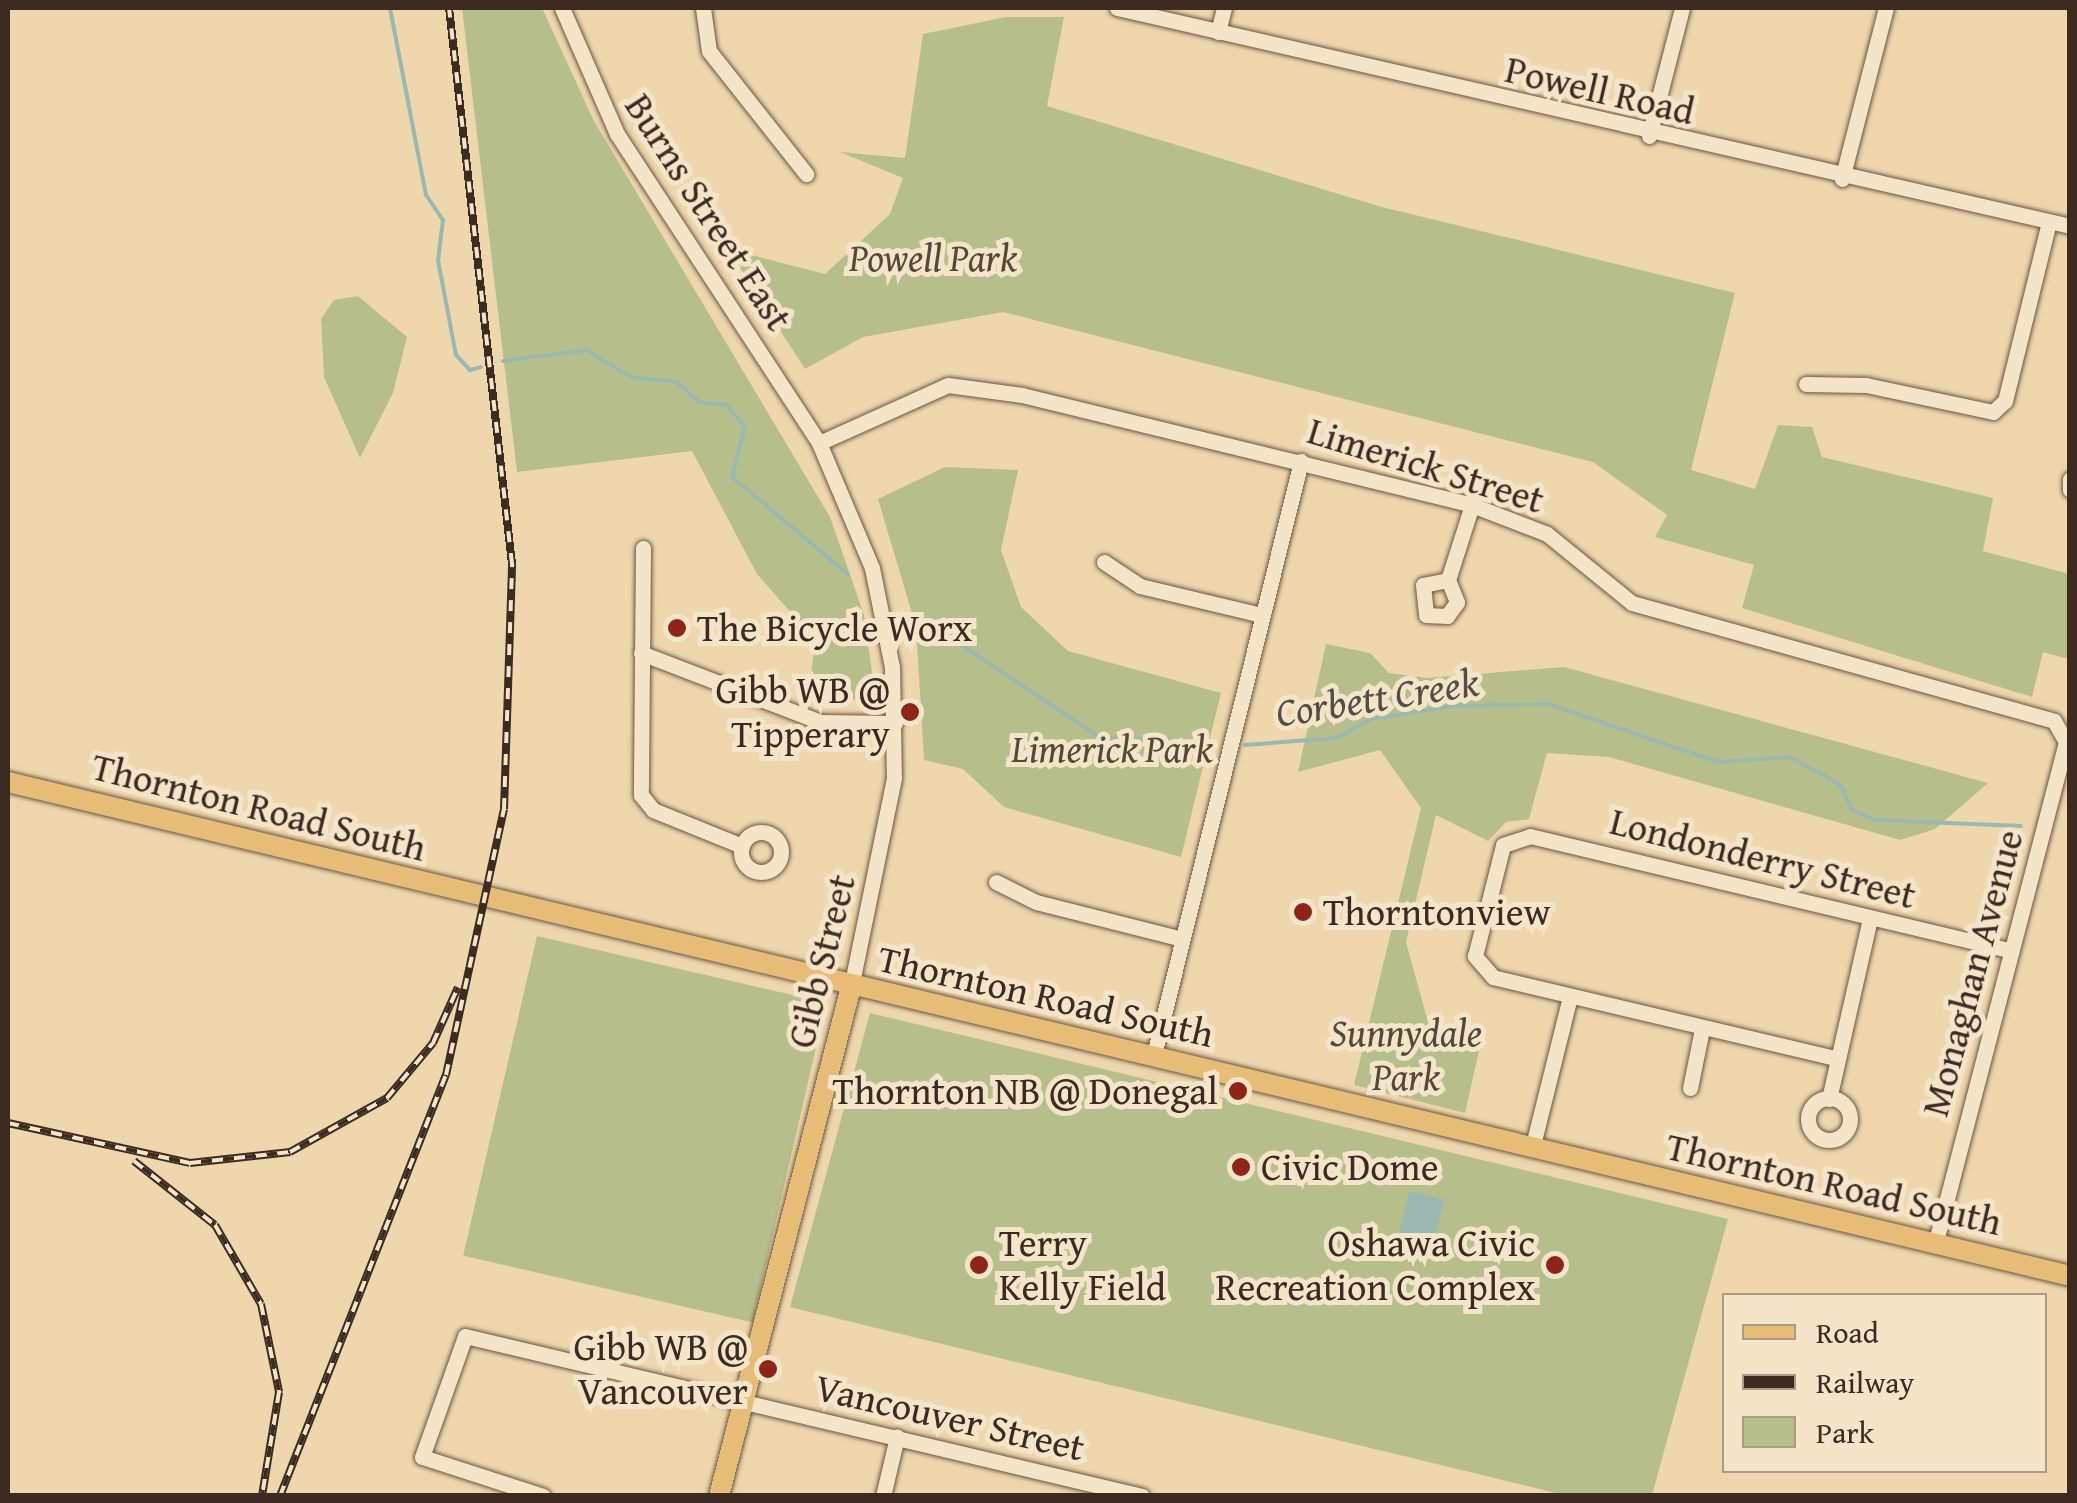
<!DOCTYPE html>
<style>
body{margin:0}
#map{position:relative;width:2077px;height:1503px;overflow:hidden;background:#eed7ac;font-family:"Gentium Book Plus",serif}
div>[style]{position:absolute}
.green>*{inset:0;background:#b6bf8b;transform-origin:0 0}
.water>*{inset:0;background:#9bb8b0;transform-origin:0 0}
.stream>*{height:4px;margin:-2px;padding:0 2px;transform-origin:2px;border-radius:2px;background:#9bb8b0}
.roads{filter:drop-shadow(0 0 2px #695644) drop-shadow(0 0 2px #695644)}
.minor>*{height:15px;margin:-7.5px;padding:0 7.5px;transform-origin:7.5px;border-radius:7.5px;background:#f4e5c9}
.minor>.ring{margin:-7.5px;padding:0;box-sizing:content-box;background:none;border:15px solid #f4e5c9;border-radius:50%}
.major>*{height:20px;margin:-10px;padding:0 10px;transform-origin:10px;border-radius:10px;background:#e7bc76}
.rail>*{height:8px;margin-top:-4px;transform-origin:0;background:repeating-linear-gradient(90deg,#f4e5c9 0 11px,#3d2b22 0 22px);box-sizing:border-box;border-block:2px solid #3d2b22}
.dots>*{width:28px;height:28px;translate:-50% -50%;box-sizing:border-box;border:5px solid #f4e5c9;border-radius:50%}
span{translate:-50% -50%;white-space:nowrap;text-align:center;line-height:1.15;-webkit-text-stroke:10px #f4e5c9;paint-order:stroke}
.street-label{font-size:38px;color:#3d2b22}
.park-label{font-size:38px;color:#554937;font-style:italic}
.poi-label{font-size:38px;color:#3d2b22}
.left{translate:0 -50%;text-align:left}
.right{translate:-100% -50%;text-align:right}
.water-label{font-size:40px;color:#544e46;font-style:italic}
.frame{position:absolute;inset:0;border:10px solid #3d2b22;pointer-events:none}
.legend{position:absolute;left:1722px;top:1293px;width:325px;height:180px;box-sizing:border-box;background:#f4e5c9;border:2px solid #ab9b86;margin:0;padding:12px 18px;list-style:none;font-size:30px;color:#3d2b22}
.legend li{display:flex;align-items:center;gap:20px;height:50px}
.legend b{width:50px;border:2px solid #ab9b86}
</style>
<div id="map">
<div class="green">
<div style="clip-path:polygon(462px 8px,542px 8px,594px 121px,830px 517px,864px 615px,876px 700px,807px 698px,816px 641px,757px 574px,692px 451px,517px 472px)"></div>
<div style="clip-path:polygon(1006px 17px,1064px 17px,1047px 106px,1382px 207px,1735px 293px,1691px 470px,1755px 489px,1778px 425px,1812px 427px,1822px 457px,1993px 498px,1983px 551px,2069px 574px,2069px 659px,2043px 652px,2032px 697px,1742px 608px,1754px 565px,1655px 537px,1667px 515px,1593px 462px,1003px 312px,863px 337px,805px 369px,728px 249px,825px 274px,890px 214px,903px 178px,840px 152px,905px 158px,923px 34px)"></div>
<div style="clip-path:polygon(358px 296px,407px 337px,393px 393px,360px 458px,324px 377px,321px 319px,334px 300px)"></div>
<div style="clip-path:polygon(945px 467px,1018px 470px,1001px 550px,1021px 607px,1068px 651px,1221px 693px,1181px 857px,1004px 807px,963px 769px,924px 760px,916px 627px,878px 499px)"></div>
<div style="clip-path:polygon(1326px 644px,1370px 653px,1389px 673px,1426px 678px,1564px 667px,1988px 783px,1935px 829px,1900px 840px,1609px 757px,1547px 753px,1529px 819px,1506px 822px,1488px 841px,1436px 815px,1406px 942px,1426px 1015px,1479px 1051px,1465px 1113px,1354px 1085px,1421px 808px,1380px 750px,1298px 772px)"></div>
<div style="left:537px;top:936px;width:297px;height:328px;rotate:13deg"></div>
<div style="clip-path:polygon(870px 1013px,1728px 1219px,1652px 1495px,1564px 1495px,790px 1307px)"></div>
</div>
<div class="water">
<div style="left:1409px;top:1191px;width:36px;height:57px;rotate:13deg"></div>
</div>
<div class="stream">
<div style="left:390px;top:8px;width:190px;rotate:79.1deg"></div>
<div style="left:426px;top:195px;width:30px;rotate:56deg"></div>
<div style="left:443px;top:220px;width:40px;rotate:97.1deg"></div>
<div style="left:438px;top:260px;width:97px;rotate:79.3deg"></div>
<div style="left:456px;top:355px;width:21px;rotate:47deg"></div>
<div style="left:470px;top:370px;width:11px;rotate:-15deg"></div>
<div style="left:503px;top:361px;width:84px;rotate:-7.5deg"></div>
<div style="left:586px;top:350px;width:52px;rotate:31deg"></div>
<div style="left:631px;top:377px;width:46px;rotate:6.2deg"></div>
<div style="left:677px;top:382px;width:30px;rotate:42deg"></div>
<div style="left:699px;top:402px;width:28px;rotate:6deg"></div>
<div style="left:727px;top:405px;width:28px;rotate:51deg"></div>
<div style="left:745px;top:427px;width:52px;rotate:104.6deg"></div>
<div style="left:732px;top:477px;width:151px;rotate:39.9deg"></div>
<div style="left:920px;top:617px;width:217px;rotate:33.9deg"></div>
<div style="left:1100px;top:738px;width:113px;rotate:2deg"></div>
<div style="left:1245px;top:745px;width:91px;rotate:-4.4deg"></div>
<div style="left:1336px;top:738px;width:40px;rotate:-28deg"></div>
<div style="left:1371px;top:719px;width:84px;rotate:-8.9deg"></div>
<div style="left:1454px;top:706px;width:94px;rotate:-1.2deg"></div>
<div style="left:1548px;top:704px;width:180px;rotate:18.8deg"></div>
<div style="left:1718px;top:762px;width:72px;rotate:-4deg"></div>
<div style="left:1790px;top:757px;width:58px;rotate:28.8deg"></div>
<div style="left:1841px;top:785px;width:27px;rotate:66deg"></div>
<div style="left:1852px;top:810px;width:25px;rotate:23deg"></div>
<div style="left:1875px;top:820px;width:146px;rotate:2.4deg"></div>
</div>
<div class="roads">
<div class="minor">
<div style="left:562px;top:8px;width:137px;rotate:66.4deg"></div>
<div style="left:617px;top:134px;width:369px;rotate:56.8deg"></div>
<div style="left:819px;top:443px;width:136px;rotate:67deg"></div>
<div style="left:872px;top:568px;width:101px;rotate:78.6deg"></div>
<div style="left:892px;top:667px;width:111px;rotate:89deg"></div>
<div style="left:894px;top:778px;width:213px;rotate:101.6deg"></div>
<div style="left:703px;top:8px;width:43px;rotate:82.1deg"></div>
<div style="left:709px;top:51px;width:157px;rotate:51.7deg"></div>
<div style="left:1117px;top:8px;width:978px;rotate:12.88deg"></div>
<div style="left:1218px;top:32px;width:25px;rotate:-76deg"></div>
<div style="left:1649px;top:136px;width:132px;rotate:-75.5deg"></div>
<div style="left:1842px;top:179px;width:177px;rotate:-75.6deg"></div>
<div style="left:1806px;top:384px;width:60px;rotate:1deg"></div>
<div style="left:1866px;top:385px;width:130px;rotate:12deg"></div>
<div style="left:1993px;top:412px;width:16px;rotate:-43deg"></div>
<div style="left:2005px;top:401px;width:184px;rotate:-76.2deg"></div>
<div style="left:819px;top:443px;width:141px;rotate:-24.2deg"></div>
<div style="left:948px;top:385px;width:75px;rotate:7.7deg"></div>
<div style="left:1022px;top:395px;width:463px;rotate:13.7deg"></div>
<div style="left:1472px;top:505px;width:80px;rotate:21.1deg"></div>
<div style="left:1547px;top:534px;width:109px;rotate:39.1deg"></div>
<div style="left:1632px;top:603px;width:438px;rotate:15.6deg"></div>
<div style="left:2054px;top:721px;width:24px;rotate:60deg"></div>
<div style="left:2066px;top:742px;width:520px;rotate:104.6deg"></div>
<div style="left:2070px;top:479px;width:11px;rotate:90deg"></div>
<div style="left:643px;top:548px;width:247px;rotate:90.5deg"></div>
<div style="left:641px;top:795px;width:19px;rotate:51deg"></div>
<div style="left:653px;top:810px;width:96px;rotate:22deg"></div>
<div style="left:1104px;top:562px;width:43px;rotate:33.7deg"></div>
<div style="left:1140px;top:586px;width:125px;rotate:13.4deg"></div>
<div style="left:1448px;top:580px;width:25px;rotate:169deg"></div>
<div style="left:1423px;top:585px;width:30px;rotate:84deg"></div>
<div style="left:1426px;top:615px;width:21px;rotate:3deg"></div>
<div style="left:1447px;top:616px;width:17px;rotate:-54deg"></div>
<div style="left:1457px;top:602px;width:24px;rotate:-112deg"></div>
<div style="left:1448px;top:580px;width:79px;rotate:-72.3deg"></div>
<div style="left:641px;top:653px;width:193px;rotate:21deg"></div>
<div style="left:821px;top:722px;width:74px;rotate:0.8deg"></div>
<div class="ring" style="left:741px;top:832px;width:25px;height:25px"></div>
<div style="left:996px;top:882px;width:45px;rotate:26.6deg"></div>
<div style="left:1036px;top:902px;width:151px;rotate:14.2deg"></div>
<div style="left:1154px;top:1055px;width:612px;rotate:-76.1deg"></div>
<div style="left:1835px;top:1058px;width:351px;rotate:-166.7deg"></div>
<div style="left:1493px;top:977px;width:28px;rotate:-131deg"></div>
<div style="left:1475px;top:956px;width:114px;rotate:-75.8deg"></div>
<div style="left:1503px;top:845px;width:28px;rotate:-18deg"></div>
<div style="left:1530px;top:836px;width:495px;rotate:13.4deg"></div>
<div style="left:1690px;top:1088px;width:60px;rotate:-78.5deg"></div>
<div class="ring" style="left:1808px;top:1098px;width:27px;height:27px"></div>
<div style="left:1829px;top:1099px;width:186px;rotate:-77.2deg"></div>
<div style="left:1532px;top:1149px;width:157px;rotate:-76deg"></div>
<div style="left:543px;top:1496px;width:127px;rotate:-162.1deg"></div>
<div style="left:422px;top:1457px;width:128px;rotate:-70.4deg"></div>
<div style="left:465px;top:1336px;width:696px;rotate:13.3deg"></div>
<div style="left:883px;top:1496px;width:61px;rotate:-76.7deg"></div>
</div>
<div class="major">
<div style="left:8px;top:782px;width:2120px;rotate:13.47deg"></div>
<div style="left:719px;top:1496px;width:526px;rotate:-75.46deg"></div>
</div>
</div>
<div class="rail">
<div style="left:8px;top:1123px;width:186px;rotate:12.4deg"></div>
<div style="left:190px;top:1163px;width:101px;rotate:-6.3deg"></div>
<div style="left:290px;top:1152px;width:111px;rotate:-29.1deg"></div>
<div style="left:387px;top:1098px;width:72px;rotate:-50.1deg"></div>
<div style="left:433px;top:1043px;width:61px;rotate:-65.9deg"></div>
<div style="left:134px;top:1161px;width:103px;rotate:38.3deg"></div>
<div style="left:215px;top:1225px;width:91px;rotate:59.8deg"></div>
<div style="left:261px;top:1304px;width:90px;rotate:78.4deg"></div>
<div style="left:279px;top:1392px;width:105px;rotate:99.3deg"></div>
<div style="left:280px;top:1496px;width:453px;rotate:-68.5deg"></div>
<div style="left:446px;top:1075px;width:272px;rotate:-77.7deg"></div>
<div style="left:504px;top:809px;width:245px;rotate:-88.1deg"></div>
<div style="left:512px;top:564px;width:560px;rotate:-96.46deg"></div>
</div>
<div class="dots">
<div style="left:677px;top:628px;background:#8f2418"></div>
<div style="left:910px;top:712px;background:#8f2418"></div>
<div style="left:1303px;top:912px;background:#8f2418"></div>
<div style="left:1238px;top:1091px;background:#8f2418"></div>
<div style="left:1241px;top:1167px;background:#8f2418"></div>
<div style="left:979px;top:1265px;background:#8f2418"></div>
<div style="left:1555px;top:1265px;background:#8f2418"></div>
<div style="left:768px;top:1369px;background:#8f2418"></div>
</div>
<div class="street-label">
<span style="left:1600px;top:90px;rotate:13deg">Powell Road</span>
<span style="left:709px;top:212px;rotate:57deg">Burns Street East</span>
<span style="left:1426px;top:465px;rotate:17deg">Limerick Street</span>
<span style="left:259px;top:807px;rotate:14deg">Thornton Road South</span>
<span style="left:1763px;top:858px;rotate:14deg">Londonderry Street</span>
<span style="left:821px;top:961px;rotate:-76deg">Gibb Street</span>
<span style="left:1972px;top:973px;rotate:-75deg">Monaghan Avenue</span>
<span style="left:1046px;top:996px;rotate:13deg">Thornton Road South</span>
<span style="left:1834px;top:1184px;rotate:13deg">Thornton Road South</span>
<span style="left:950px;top:1417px;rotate:13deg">Vancouver Street</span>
</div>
<div class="park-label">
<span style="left:933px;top:258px">Powell Park</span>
<span style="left:1112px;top:749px">Limerick Park</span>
<span style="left:1406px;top:1055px">Sunnydale<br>Park</span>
</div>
<div class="poi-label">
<span class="left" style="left:697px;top:628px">The Bicycle Worx</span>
<span class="right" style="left:890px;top:712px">Gibb WB @<br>Tipperary</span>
<span class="left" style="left:1323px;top:912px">Thorntonview</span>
<span class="right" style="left:1218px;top:1091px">Thornton NB @ Donegal</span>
<span class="left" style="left:1261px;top:1167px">Civic Dome</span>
<span class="left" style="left:999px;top:1265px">Terry<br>Kelly Field</span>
<span class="right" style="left:1535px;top:1265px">Oshawa Civic<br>Recreation Complex</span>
<span class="right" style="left:748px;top:1369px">Gibb WB @<br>Vancouver</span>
</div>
<div class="water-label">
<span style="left:1377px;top:697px;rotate:-9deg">Corbett Creek</span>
</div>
<div class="frame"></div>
<ul class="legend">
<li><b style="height:12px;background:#e7bc76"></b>Road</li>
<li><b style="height:12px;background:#3d2b22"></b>Railway</li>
<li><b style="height:28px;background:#b6bf8b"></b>Park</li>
</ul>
</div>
